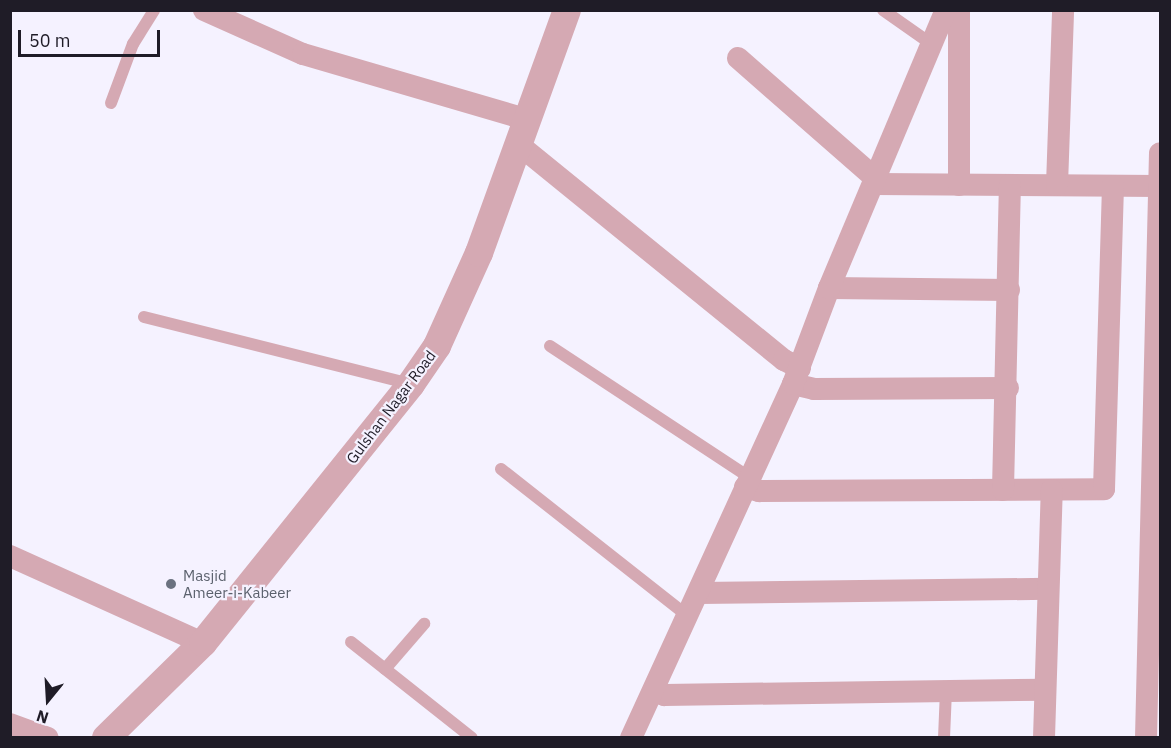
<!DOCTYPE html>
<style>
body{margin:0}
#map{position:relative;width:1171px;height:748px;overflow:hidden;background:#f5f2ff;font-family:"IBM Plex Sans",sans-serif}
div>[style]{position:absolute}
.service>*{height:12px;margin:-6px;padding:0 6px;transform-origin:6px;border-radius:6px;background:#d5a9b3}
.minor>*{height:22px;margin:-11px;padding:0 11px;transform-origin:11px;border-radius:11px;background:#d5a9b3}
.tertiary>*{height:28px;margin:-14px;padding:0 14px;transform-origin:14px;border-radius:14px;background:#d5a9b3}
.dots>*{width:16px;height:16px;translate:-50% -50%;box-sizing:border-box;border:3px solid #f5f2ff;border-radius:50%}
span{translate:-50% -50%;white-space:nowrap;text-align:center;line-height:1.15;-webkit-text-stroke:4.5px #f5f2ff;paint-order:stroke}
.street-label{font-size:15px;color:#1f1c27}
.worship-label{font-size:15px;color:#5b616d}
.left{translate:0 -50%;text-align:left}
.frame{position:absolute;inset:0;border:12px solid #1f1c27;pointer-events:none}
.north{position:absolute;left:18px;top:670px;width:60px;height:60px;-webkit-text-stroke:4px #f5f2ff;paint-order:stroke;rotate:198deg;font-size:16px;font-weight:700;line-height:24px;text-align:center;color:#1f1c27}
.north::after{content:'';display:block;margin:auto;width:21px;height:27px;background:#1f1c27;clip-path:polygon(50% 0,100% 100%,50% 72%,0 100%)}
.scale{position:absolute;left:18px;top:30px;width:142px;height:27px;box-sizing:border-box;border:3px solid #1f1c27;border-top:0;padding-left:8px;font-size:18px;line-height:21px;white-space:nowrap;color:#1f1c27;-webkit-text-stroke:4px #f5f2ff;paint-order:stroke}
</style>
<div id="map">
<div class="service">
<div style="left:883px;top:10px;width:57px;rotate:35.1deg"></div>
<div style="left:111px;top:103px;width:63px;rotate:-69.6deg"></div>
<div style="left:133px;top:44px;width:40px;rotate:-58deg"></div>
<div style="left:144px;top:317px;width:274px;rotate:14.1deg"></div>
<div style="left:550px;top:346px;width:240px;rotate:33.4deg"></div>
<div style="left:501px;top:469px;width:238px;rotate:38.2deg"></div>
<div style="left:351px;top:642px;width:154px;rotate:38.4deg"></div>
<div style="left:385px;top:669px;width:60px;rotate:-49.1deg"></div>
<div style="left:944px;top:738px;width:47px;rotate:-87.6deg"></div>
</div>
<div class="minor">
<div style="left:204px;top:10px;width:108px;rotate:24deg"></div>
<div style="left:303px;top:54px;width:232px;rotate:16.3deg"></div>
<div style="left:738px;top:58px;width:184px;rotate:41.2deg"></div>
<div style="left:518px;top:144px;width:343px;rotate:39.1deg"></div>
<div style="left:784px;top:360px;width:18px;rotate:27deg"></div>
<div style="left:874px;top:184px;width:286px;rotate:0.4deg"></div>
<div style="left:959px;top:185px;width:175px;rotate:-90deg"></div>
<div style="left:1057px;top:185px;width:175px;rotate:-88deg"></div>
<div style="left:829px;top:288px;width:180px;rotate:0.6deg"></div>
<div style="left:793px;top:384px;width:22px;rotate:13deg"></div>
<div style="left:814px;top:389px;width:194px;rotate:-0.3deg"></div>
<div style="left:745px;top:487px;width:15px;rotate:16deg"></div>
<div style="left:759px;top:491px;width:345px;rotate:-0.3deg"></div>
<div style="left:1104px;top:489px;width:303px;rotate:-88.3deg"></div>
<div style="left:1003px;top:490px;width:305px;rotate:-88.7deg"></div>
<div style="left:10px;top:556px;width:212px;rotate:24.3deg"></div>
<div style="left:699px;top:593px;width:349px;rotate:-0.7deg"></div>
<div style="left:654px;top:689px;width:12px;rotate:31deg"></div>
<div style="left:664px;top:695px;width:381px;rotate:-0.8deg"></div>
<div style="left:10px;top:724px;width:40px;rotate:20.2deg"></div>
<div style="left:631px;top:738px;width:389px;rotate:-65.4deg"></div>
<div style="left:793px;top:384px;width:103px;rotate:-69.4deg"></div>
<div style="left:829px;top:288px;width:302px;rotate:-67.2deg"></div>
<div style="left:1044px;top:738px;width:248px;rotate:-88.2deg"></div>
<div style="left:1146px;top:738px;width:585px;rotate:-88.63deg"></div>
</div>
<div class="tertiary">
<div style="left:106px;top:738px;width:136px;rotate:-44.4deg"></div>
<div style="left:203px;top:643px;width:332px;rotate:-51.2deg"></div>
<div style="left:411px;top:384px;width:46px;rotate:-55.6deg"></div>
<div style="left:437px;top:346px;width:102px;rotate:-65.7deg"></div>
<div style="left:479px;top:253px;width:258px;rotate:-70.1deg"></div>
</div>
<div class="dots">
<div style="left:171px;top:584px;background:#6b7280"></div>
</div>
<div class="street-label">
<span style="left:391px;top:407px;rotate:-53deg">Gulshan Nagar Road</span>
</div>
<div class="worship-label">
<span class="left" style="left:183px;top:584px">Masjid<br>Ameer-i-Kabeer</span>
</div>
<div class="frame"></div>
<div class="north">N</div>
<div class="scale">50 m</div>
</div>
